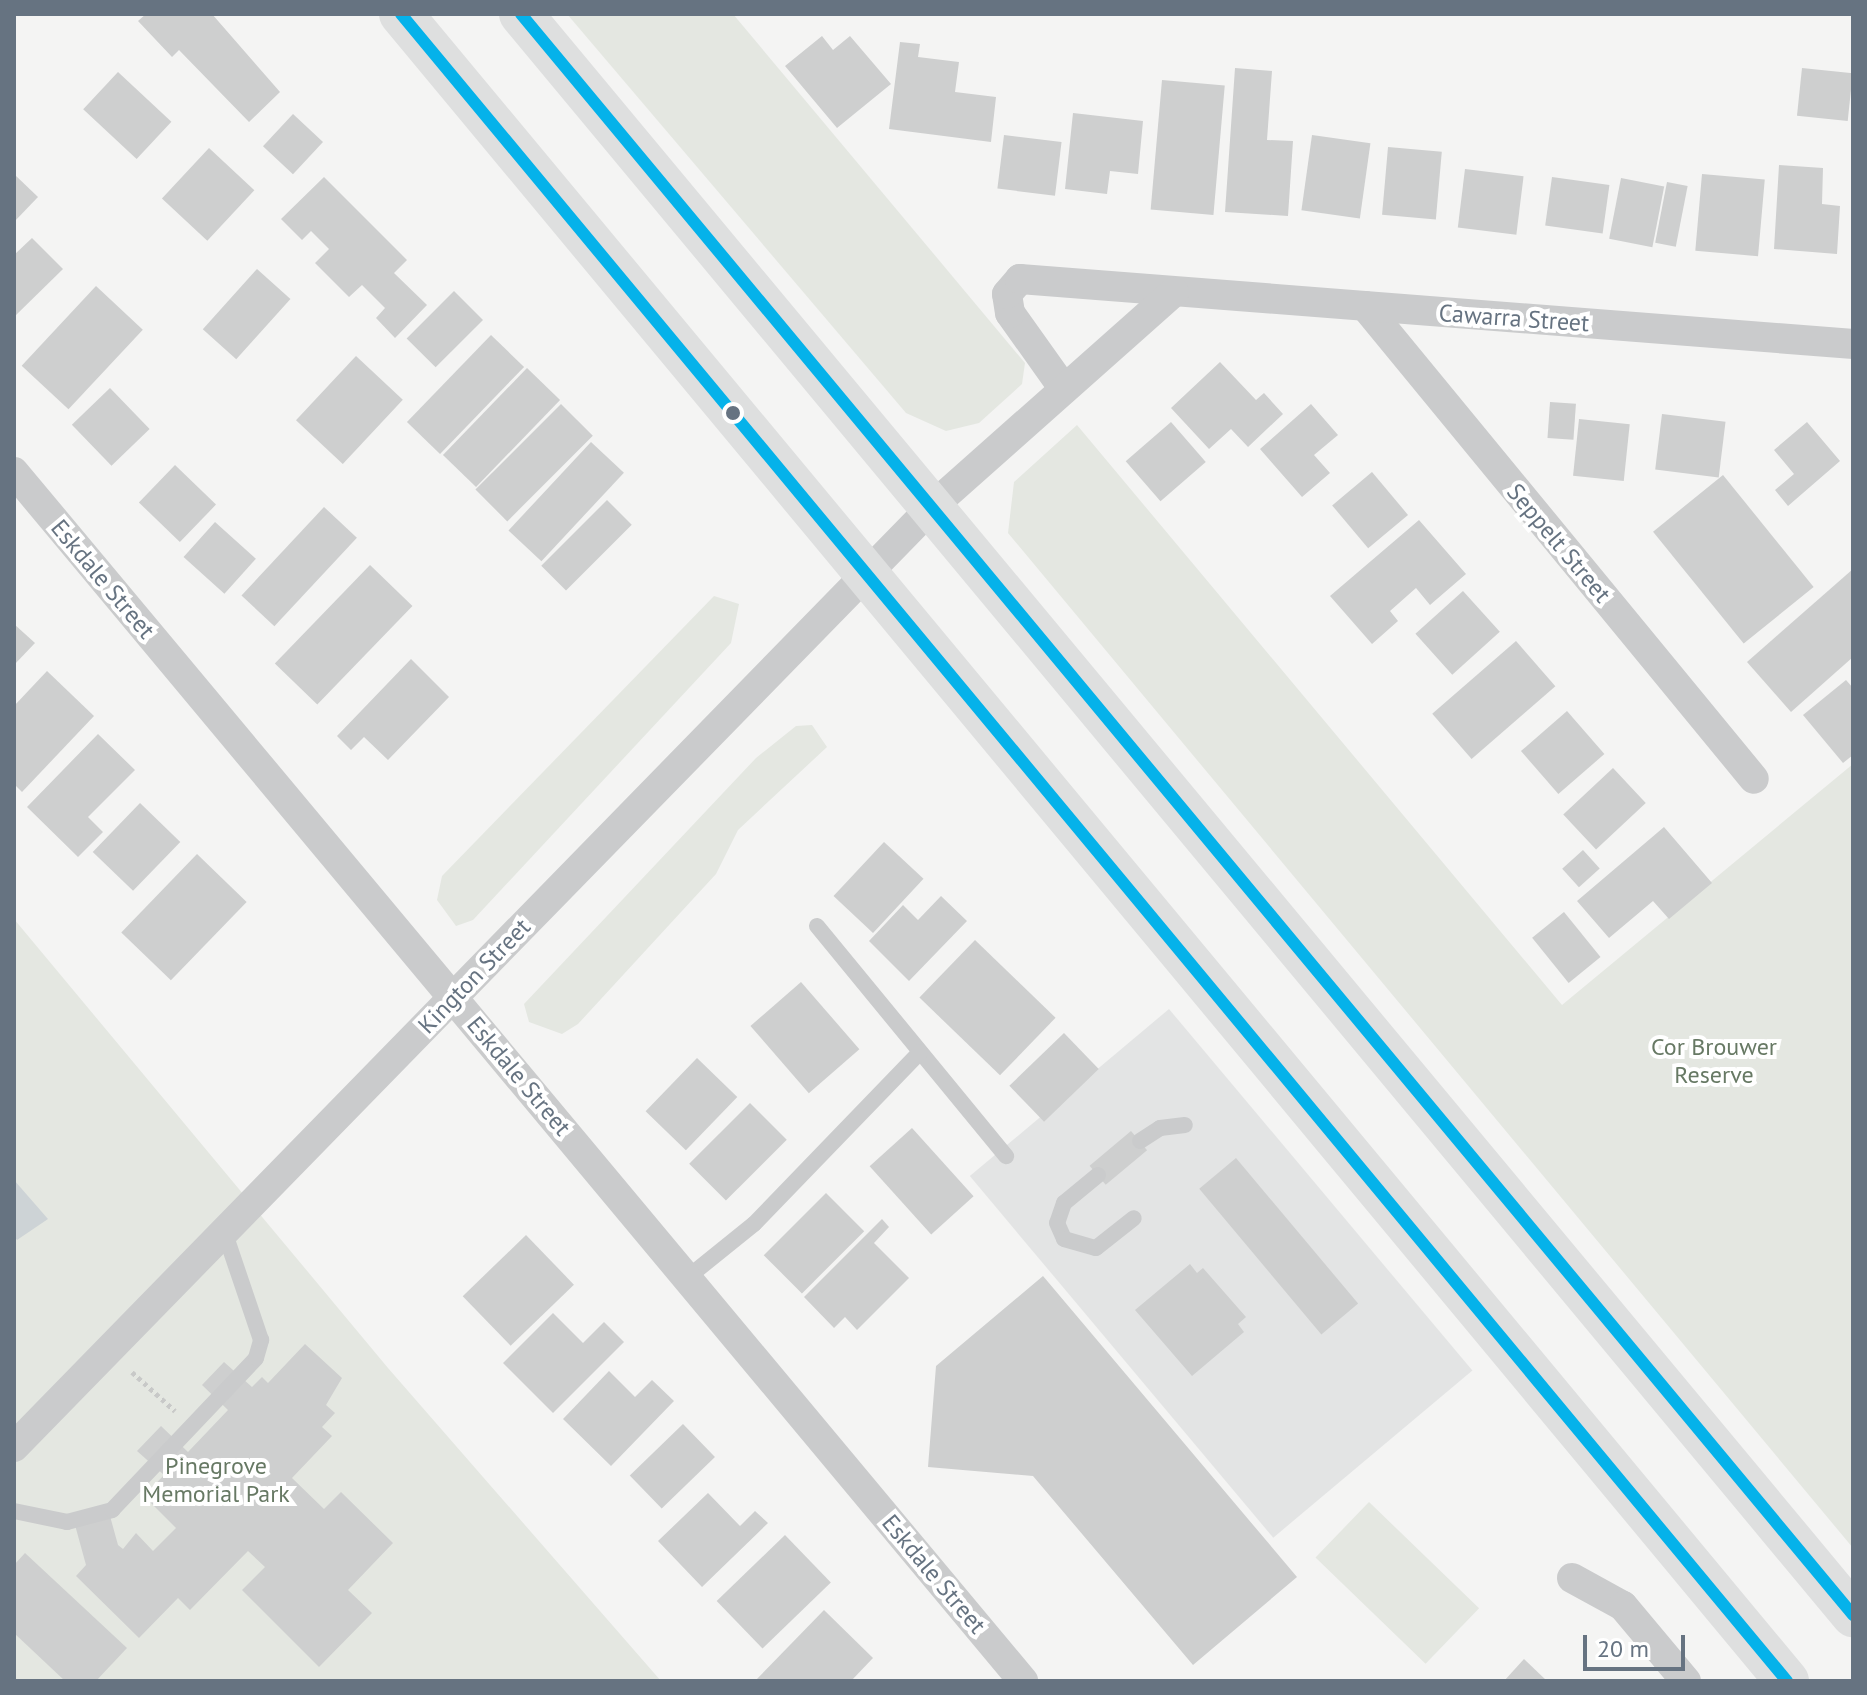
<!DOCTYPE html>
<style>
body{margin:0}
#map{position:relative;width:1867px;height:1695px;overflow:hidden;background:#f4f4f3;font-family:"PT Sans",sans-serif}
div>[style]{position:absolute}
.built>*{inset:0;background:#e3e4e4;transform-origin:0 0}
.green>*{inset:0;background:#e4e7e1;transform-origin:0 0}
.water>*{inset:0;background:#cdd3d6}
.building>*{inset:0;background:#cecfcf;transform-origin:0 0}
.path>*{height:5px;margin-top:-2.5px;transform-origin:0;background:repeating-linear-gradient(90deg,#c8c9c8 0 4px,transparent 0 8px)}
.lane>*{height:16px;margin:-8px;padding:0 8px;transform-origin:8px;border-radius:8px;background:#cacbcc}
.street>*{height:30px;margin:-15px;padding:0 15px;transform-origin:15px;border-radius:15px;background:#cacbcc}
.highway>*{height:44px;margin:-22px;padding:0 22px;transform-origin:22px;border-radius:22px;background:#dedfdf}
.bus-1>*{height:12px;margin:-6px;padding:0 6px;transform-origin:6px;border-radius:6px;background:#05b2ea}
.dots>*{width:22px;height:22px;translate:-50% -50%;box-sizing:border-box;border:4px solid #fff;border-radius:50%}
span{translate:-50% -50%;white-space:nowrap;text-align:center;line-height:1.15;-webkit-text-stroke:8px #fff;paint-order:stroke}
.street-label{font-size:24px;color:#667381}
.park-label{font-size:24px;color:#677964}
.frame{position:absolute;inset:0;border:16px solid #667381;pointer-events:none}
.scale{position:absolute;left:1583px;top:1635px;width:102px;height:36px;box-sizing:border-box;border:4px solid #667381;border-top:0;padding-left:10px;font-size:24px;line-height:28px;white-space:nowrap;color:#667381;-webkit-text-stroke:6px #fff;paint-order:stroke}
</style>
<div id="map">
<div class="built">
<div style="left:1169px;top:1009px;width:472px;height:260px;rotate:50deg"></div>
</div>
<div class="green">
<div style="clip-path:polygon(567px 14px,733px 14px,1025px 363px,1022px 384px,979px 423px,946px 431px,906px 413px)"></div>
<div style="clip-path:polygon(1077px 425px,1562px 1005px,1853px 764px,1853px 1548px,1008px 533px,1014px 482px)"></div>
<div style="clip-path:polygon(714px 596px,739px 604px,731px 643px,473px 920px,456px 926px,437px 900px,442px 876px)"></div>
<div style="clip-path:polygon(812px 725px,827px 747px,738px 830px,716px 874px,578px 1024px,562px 1034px,529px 1022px,524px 1004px,756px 758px,796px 726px)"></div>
<div style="clip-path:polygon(14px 919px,388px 1368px,661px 1681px,14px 1681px)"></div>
<div style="left:1369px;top:1502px;width:153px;height:77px;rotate:44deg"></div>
</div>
<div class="water">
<div style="clip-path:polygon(14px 1180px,48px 1219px,17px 1240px,14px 1236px)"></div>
</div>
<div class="building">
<div style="clip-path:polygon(146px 14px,212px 14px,280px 92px,249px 122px,179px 50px,172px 57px,138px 21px)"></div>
<div style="clip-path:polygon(822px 36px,833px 50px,850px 36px,891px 84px,837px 128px,785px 66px)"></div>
<div style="clip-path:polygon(900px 42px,920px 44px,918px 57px,959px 62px,955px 92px,996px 97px,991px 142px,889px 129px)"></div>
<div style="clip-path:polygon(1235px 68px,1272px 71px,1267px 140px,1293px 141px,1288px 216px,1225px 212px)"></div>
<div style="left:1802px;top:68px;width:51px;height:48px;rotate:6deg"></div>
<div style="left:118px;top:72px;width:73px;height:51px;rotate:43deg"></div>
<div style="left:1162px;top:80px;width:63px;height:130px;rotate:5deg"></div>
<div style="clip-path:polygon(1073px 113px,1143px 121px,1138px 174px,1110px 171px,1107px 194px,1065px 189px)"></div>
<div style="left:293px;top:114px;width:41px;height:44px;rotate:43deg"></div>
<div style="left:1004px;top:135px;width:58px;height:54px;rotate:7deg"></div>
<div style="left:1312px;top:135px;width:59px;height:76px;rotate:8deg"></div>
<div style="left:1388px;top:147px;width:54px;height:68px;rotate:5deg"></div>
<div style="left:209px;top:148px;width:62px;height:69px;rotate:43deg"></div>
<div style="clip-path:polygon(1779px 165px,1823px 168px,1822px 204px,1840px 206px,1837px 254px,1774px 249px)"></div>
<div style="left:1465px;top:169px;width:59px;height:59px;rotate:7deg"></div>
<div style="clip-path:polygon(14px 174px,38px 197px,14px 222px)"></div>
<div style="left:1702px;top:174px;width:63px;height:77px;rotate:5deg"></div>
<div style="clip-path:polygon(324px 177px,407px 260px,394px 273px,427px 305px,395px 338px,376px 318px,385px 308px,362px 285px,349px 297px,315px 263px,329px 249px,311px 231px,302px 240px,281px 219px)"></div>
<div style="left:1552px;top:177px;width:58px;height:49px;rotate:8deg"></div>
<div style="left:1621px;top:178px;width:44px;height:62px;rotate:11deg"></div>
<div style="left:1667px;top:182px;width:21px;height:62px;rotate:11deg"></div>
<div style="clip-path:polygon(32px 238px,63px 269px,14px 317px,14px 255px)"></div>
<div style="left:257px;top:269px;width:45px;height:81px;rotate:42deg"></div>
<div style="left:96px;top:286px;width:64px;height:109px;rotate:43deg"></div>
<div style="left:454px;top:291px;width:41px;height:67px;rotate:45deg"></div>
<div style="left:491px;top:335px;width:46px;height:121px;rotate:44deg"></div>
<div style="left:356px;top:356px;width:64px;height:88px;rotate:43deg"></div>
<div style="clip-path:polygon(1220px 362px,1256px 400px,1264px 393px,1283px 414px,1248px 447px,1231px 429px,1209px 449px,1171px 408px)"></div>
<div style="left:527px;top:368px;width:46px;height:121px;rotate:44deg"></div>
<div style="left:110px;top:388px;width:57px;height:53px;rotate:46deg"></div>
<div style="left:1550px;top:402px;width:26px;height:36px;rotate:4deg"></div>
<div style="left:561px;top:404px;width:45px;height:121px;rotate:45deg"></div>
<div style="clip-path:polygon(1311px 404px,1338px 435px,1314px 455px,1330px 473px,1302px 497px,1260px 449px)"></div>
<div style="left:1662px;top:414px;width:64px;height:56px;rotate:7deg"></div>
<div style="left:1579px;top:419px;width:51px;height:57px;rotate:6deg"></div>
<div style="left:1171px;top:422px;width:53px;height:60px;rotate:49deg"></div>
<div style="clip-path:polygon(1807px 422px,1840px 461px,1788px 506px,1775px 490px,1794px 474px,1774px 450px)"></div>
<div style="left:591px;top:442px;width:45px;height:121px;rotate:43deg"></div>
<div style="left:175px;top:465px;width:57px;height:52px;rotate:44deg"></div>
<div style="left:1372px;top:472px;width:56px;height:52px;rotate:50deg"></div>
<div style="left:1723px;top:475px;width:144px;height:90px;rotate:51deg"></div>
<div style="left:607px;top:500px;width:35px;height:93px;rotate:45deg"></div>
<div style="left:324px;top:507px;width:45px;height:121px;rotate:43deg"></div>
<div style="clip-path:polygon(1419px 520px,1466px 574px,1430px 605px,1416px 588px,1390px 611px,1398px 621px,1372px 644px,1330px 596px)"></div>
<div style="left:215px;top:522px;width:55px;height:47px;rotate:42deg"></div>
<div style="left:370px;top:565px;width:59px;height:137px;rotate:44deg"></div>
<div style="clip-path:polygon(1853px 569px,1853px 657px,1791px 712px,1747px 662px)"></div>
<div style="left:1463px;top:591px;width:55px;height:64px;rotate:48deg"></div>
<div style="clip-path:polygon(14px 624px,35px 643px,14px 665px)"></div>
<div style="left:1516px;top:641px;width:60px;height:111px;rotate:49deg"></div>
<div style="clip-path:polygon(411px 659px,449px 697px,388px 760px,364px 737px,351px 750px,337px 736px)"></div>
<div style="clip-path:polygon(47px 671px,94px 716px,22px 792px,14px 784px,14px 706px)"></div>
<div style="clip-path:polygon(1846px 680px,1853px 688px,1853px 755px,1843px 763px,1803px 715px)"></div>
<div style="left:1567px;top:711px;width:57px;height:61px;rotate:49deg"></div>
<div style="clip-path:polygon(98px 734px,135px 770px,88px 817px,103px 832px,78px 857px,27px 807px)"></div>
<div style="left:1613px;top:768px;width:48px;height:68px;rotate:47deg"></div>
<div style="left:140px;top:803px;width:56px;height:68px;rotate:44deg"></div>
<div style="clip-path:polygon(1664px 827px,1712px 883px,1669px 919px,1653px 901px,1609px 938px,1577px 901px)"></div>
<div style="left:884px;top:842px;width:54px;height:74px;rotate:43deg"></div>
<div style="left:1583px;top:850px;width:25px;height:28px;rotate:48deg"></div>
<div style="left:197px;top:854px;width:69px;height:109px;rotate:44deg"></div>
<div style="clip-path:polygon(941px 896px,967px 921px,909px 981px,869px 941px,903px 905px,918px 920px)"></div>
<div style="left:1564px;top:912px;width:58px;height:41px;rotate:51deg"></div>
<div style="left:975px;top:940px;width:112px;height:80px;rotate:44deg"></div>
<div style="left:801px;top:982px;width:89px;height:67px;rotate:49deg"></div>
<div style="left:1064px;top:1033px;width:50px;height:76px;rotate:46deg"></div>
<div style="left:697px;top:1058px;width:56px;height:74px;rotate:44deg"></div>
<div style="left:750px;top:1103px;width:52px;height:86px;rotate:45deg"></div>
<div style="left:912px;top:1128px;width:92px;height:57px;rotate:48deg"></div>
<div style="left:1131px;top:1131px;width:25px;height:54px;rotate:50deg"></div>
<div style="left:1236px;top:1158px;width:190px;height:48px;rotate:50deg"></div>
<div style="left:826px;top:1193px;width:54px;height:88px;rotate:45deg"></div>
<div style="clip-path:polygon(882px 1219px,889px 1227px,874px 1243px,909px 1278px,857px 1330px,845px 1317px,834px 1328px,804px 1297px)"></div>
<div style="left:526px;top:1235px;width:69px;height:88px;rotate:46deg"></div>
<div style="clip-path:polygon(1190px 1264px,1197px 1273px,1203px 1268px,1246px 1317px,1238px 1324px,1244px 1332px,1192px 1376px,1135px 1310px)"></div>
<div style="clip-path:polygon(1043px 1276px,1297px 1577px,1193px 1665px,1033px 1476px,928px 1467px,936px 1366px)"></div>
<div style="clip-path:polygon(553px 1313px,583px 1343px,604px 1322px,624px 1342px,553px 1413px,503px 1363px)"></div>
<div style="clip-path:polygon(305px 1344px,342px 1378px,326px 1405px,335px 1413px,322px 1427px,332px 1436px,292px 1478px,324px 1509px,341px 1492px,393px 1543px,348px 1590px,372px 1613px,319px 1667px,242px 1590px,265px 1567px,248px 1551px,190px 1610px,178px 1598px,139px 1638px,76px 1576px,86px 1565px,75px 1525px,110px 1516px,118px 1545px,123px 1549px,136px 1533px,153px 1551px,176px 1528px,144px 1496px,164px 1475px,137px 1451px,161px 1426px,188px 1452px,228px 1410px,202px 1385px,224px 1362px,252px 1387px,262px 1377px,268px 1383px)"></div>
<div style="clip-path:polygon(609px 1371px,635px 1397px,652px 1380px,674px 1401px,611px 1466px,563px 1419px)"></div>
<div style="left:683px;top:1424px;width:46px;height:74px;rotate:46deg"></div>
<div style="clip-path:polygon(708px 1493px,740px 1526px,755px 1511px,768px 1523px,702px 1587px,658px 1541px)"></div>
<div style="left:785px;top:1535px;width:66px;height:95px;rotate:46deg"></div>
<div style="clip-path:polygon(25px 1553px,127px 1648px,96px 1681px,65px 1681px,14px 1633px,14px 1565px)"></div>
<div style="clip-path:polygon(824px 1610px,873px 1658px,851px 1681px,755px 1681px)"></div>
<div style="clip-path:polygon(1524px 1659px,1547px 1681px,1504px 1681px)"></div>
</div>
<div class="path">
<div style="left:132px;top:1372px;width:58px;rotate:42.2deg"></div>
</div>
<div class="lane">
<div style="left:817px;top:926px;width:298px;rotate:50.6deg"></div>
<div style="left:1140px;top:1141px;width:24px;rotate:-33deg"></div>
<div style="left:1160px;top:1128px;width:25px;rotate:-7deg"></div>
<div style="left:1098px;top:1175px;width:44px;rotate:140.5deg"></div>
<div style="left:1064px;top:1203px;width:21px;rotate:109deg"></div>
<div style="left:1057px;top:1223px;width:17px;rotate:66deg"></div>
<div style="left:1064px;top:1239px;width:33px;rotate:16deg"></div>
<div style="left:1096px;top:1248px;width:48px;rotate:-38.3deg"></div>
<div style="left:687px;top:1278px;width:86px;rotate:-38.9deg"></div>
<div style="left:754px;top:1224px;width:239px;rotate:-46deg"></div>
<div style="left:14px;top:1511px;width:54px;rotate:11.7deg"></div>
<div style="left:67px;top:1522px;width:47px;rotate:-14.9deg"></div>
<div style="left:112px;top:1510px;width:209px;rotate:-46.5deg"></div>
<div style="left:256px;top:1358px;width:19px;rotate:-74deg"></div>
<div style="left:261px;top:1340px;width:115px;rotate:-108.7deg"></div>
</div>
<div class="street">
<div style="left:1365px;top:306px;width:612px;rotate:50.57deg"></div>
<div style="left:1064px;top:389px;width:93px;rotate:-125.4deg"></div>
<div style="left:1010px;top:313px;width:19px;rotate:-99deg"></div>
<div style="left:1007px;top:294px;width:20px;rotate:-49deg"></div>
<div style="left:1020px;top:279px;width:836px;rotate:4.46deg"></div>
<div style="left:14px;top:472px;width:1575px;rotate:50.15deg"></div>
<div style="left:14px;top:1447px;width:1317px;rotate:-45.68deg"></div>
<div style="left:934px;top:505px;width:321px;rotate:-41.6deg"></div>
<div style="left:1572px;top:1578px;width:58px;rotate:28.8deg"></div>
<div style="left:1623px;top:1606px;width:98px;rotate:50deg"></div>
</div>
<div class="highway">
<div style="left:401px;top:14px;width:2168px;rotate:50.26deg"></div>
<div style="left:521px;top:14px;width:2083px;rotate:50.24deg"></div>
</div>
<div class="bus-1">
<div style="left:401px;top:14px;width:2168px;rotate:50.26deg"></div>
<div style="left:521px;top:14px;width:2083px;rotate:50.24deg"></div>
</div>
<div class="dots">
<div style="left:733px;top:413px;background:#667381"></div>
</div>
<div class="street-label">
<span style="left:1514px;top:318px;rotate:4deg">Cawarra Street</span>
<span style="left:1559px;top:543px;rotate:50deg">Seppelt Street</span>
<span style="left:103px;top:579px;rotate:50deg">Eskdale Street</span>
<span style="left:474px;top:976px;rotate:-46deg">Kington Street</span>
<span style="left:519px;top:1076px;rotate:50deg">Eskdale Street</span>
<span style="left:934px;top:1574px;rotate:50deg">Eskdale Street</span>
</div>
<div class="park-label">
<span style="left:1714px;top:1061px">Cor Brouwer<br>Reserve</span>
<span style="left:216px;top:1480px">Pinegrove<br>Memorial Park</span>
</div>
<div class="frame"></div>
<div class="scale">20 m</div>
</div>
